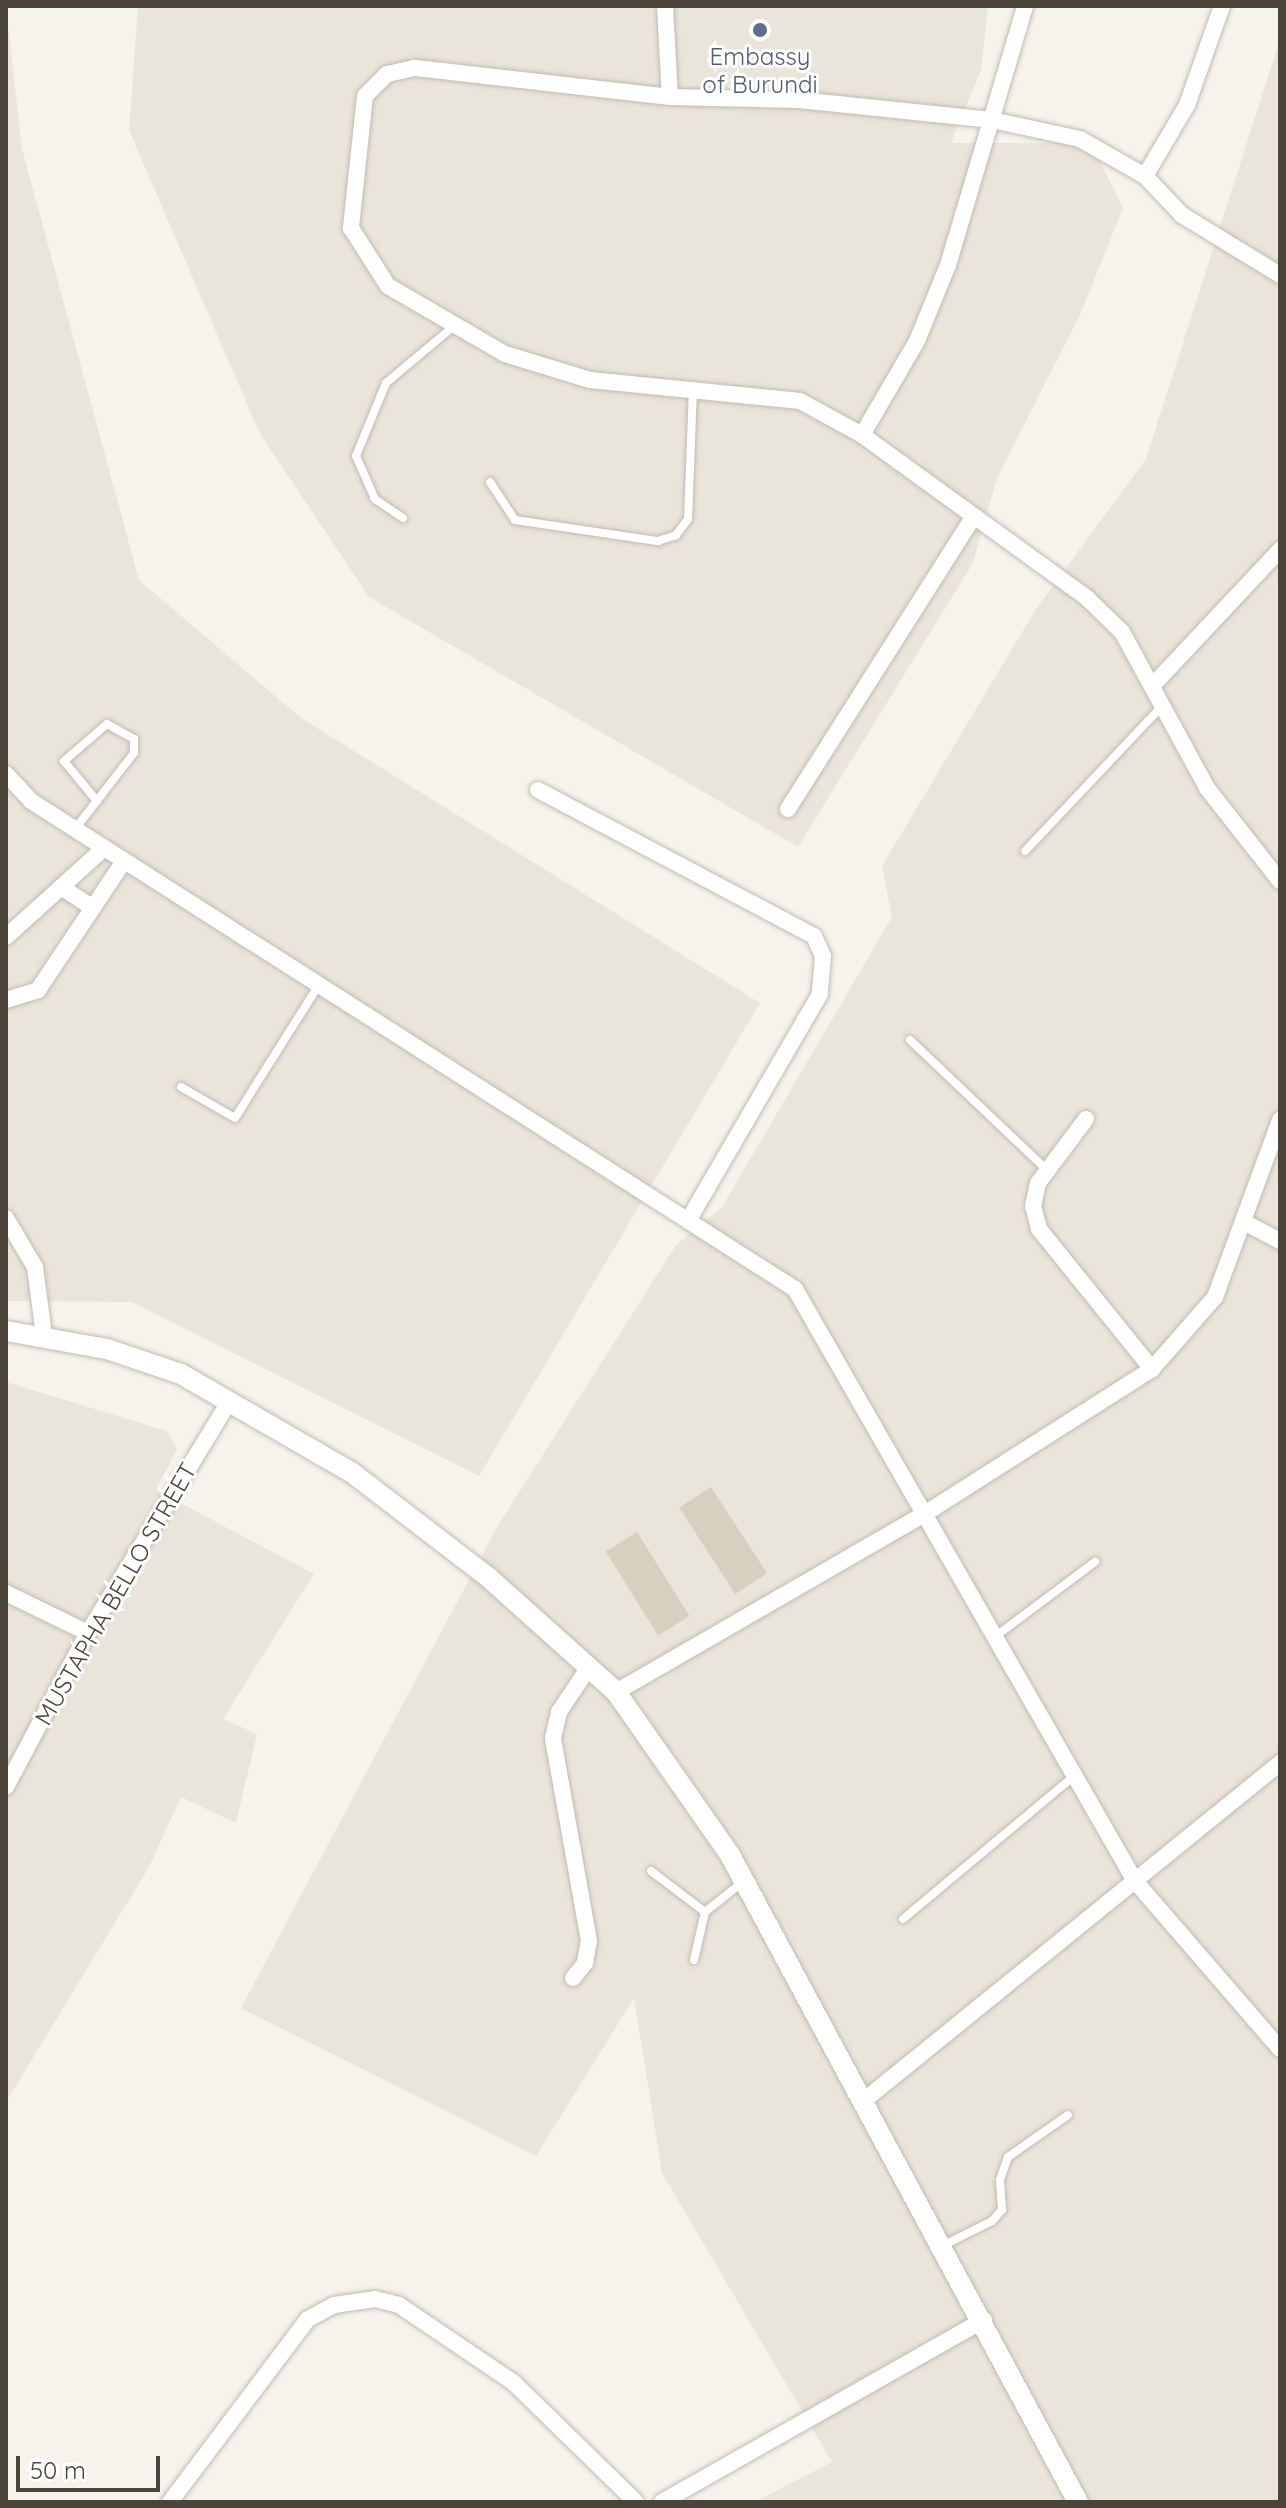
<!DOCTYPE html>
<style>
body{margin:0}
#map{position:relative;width:1286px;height:2508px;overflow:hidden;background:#f6f3ec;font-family:Quicksand,sans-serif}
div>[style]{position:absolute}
.residential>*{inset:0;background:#eae5da}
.building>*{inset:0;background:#d8cfc1;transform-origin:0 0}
.roads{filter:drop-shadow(0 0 2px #c2bbae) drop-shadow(0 0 2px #c2bbae)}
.service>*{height:8px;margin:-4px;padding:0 4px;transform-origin:4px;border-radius:4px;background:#fff}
.minor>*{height:16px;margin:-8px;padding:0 8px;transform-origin:8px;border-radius:8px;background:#fff}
.tertiary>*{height:20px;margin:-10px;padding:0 10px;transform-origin:10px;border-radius:10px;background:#fff}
.dots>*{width:22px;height:22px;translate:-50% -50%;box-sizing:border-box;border:4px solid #fff;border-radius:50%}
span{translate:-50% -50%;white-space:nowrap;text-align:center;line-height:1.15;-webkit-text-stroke:6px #fff;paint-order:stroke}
.service-label{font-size:24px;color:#4e5e75}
.street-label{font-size:24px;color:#4b4439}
.frame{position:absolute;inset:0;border:8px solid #4b4439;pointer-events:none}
.scale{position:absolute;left:16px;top:2456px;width:144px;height:36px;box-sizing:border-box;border:4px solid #4b4439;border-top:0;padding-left:10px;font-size:24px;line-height:28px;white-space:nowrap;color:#4b4439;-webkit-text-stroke:6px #fff;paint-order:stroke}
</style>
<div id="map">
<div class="residential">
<div style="clip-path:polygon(138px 6px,988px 6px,981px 70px,951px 143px,1091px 143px,1123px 208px,1080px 315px,997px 478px,973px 563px,798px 847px,369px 597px,260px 434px,129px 130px)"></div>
<div style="clip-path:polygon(6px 8px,22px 149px,139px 580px,301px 718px,760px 1003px,479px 1476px,132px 1302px,6px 1301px)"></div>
<div style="clip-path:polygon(1280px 39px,1280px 2502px,755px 2502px,832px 2462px,662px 2173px,634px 1998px,536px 2156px,241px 2008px,497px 1527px,676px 1245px,722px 1207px,892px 917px,882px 866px,1036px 609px,1146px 459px)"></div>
<div style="clip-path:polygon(6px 1382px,167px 1431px,177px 1449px,156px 1490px,314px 1574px,223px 1719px,257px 1734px,236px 1823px,181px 1797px,149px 1867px,6px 2102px)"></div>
</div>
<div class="building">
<div style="left:711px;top:1487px;width:103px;height:38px;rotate:57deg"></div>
<div style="left:637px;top:1532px;width:99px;height:37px;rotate:58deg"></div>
</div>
<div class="roads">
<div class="service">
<div style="left:490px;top:482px;width:45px;rotate:56.7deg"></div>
<div style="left:515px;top:520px;width:145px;rotate:8.4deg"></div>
<div style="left:658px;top:541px;width:19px;rotate:-18deg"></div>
<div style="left:676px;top:535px;width:20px;rotate:-53deg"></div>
<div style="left:688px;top:519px;width:131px;rotate:-87.8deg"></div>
<div style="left:403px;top:518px;width:34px;rotate:-146deg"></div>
<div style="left:375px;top:499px;width:47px;rotate:-113.8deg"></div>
<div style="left:356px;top:456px;width:79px;rotate:-67.7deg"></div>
<div style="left:386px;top:383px;width:89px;rotate:-40deg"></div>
<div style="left:75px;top:829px;width:96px;rotate:-52.2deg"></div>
<div style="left:134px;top:753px;width:14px;rotate:-90deg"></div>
<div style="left:134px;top:739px;width:31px;rotate:-151deg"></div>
<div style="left:107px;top:724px;width:57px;rotate:139.3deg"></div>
<div style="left:64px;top:761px;width:52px;rotate:50.5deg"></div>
<div style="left:1025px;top:851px;width:199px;rotate:-46.6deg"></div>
<div style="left:910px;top:1040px;width:189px;rotate:43.5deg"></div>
<div style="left:181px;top:1087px;width:62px;rotate:29.9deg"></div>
<div style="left:235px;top:1118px;width:156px;rotate:-57.8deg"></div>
<div style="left:996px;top:1636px;width:124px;rotate:-36.8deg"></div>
<div style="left:651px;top:1871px;width:68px;rotate:37.2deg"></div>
<div style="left:903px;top:1919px;width:223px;rotate:-39.9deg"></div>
<div style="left:694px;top:1960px;width:49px;rotate:-77.1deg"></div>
<div style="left:705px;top:1912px;width:50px;rotate:-38.5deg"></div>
<div style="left:944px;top:2245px;width:54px;rotate:-26.6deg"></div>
<div style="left:992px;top:2221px;width:15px;rotate:-48deg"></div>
<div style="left:1002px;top:2210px;width:30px;rotate:-94deg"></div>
<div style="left:1000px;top:2180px;width:24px;rotate:-71deg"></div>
<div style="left:1008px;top:2157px;width:73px;rotate:-35deg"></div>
</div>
<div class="minor">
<div style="left:665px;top:6px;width:91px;rotate:86.9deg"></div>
<div style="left:1222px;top:6px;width:105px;rotate:109.5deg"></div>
<div style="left:1187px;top:105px;width:82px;rotate:120.6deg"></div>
<div style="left:1145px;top:176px;width:75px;rotate:-150.4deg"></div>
<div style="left:1080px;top:139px;width:90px;rotate:-167.8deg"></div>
<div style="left:992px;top:120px;width:194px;rotate:-174.1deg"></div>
<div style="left:799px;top:100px;width:129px;rotate:-178.7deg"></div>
<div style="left:670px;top:97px;width:258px;rotate:-173.5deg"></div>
<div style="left:414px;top:68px;width:28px;rotate:167deg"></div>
<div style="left:387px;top:74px;width:31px;rotate:135deg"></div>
<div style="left:365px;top:96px;width:133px;rotate:96.1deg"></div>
<div style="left:351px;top:228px;width:69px;rotate:57.5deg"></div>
<div style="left:388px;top:286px;width:135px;rotate:30.2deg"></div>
<div style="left:505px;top:354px;width:89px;rotate:17deg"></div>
<div style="left:590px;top:380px;width:211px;rotate:5.7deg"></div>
<div style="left:800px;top:401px;width:71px;rotate:28.7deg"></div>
<div style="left:862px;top:435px;width:278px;rotate:35.9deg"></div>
<div style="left:1087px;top:598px;width:49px;rotate:44.2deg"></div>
<div style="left:1122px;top:632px;width:178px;rotate:61.4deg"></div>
<div style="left:1207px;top:788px;width:118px;rotate:51.9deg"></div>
<div style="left:1145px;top:176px;width:54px;rotate:46.5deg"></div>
<div style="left:1182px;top:215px;width:115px;rotate:31.5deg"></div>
<div style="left:862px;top:435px;width:109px;rotate:-59.7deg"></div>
<div style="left:917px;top:341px;width:82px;rotate:-67.8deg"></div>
<div style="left:948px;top:265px;width:270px;rotate:-73.4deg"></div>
<div style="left:1154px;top:684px;width:184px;rotate:-46.8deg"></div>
<div style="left:6px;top:774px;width:37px;rotate:47deg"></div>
<div style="left:31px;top:801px;width:907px;rotate:32.57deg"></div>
<div style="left:795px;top:1289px;width:683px;rotate:60.13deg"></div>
<div style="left:1135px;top:1881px;width:222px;rotate:49.2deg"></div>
<div style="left:538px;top:790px;width:312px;rotate:27.9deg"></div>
<div style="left:814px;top:936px;width:22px;rotate:66deg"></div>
<div style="left:823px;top:956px;width:38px;rotate:95deg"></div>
<div style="left:820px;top:994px;width:257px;rotate:120.2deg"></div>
<div style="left:788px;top:809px;width:346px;rotate:-57.6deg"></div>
<div style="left:61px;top:887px;width:38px;rotate:33deg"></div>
<div style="left:6px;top:937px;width:132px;rotate:-42.2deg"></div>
<div style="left:6px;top:1000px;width:34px;rotate:-17deg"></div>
<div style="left:38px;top:990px;width:155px;rotate:-56.3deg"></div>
<div style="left:1086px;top:1119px;width:80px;rotate:126.9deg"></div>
<div style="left:1038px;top:1183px;width:24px;rotate:102deg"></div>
<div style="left:1033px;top:1206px;width:24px;rotate:75deg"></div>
<div style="left:1039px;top:1229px;width:180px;rotate:51.1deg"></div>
<div style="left:6px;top:1218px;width:57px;rotate:59.4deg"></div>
<div style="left:35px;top:1267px;width:69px;rotate:82.5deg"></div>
<div style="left:1246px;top:1223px;width:38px;rotate:28deg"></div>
<div style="left:6px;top:1593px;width:91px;rotate:26deg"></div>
<div style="left:616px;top:1692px;width:358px;rotate:-30deg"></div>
<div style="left:926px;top:1513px;width:268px;rotate:-32.5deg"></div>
<div style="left:1152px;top:1369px;width:96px;rotate:-48.8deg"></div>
<div style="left:1215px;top:1297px;width:189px;rotate:-69.8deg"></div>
<div style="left:6px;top:1787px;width:174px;rotate:-62deg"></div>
<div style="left:88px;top:1633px;width:271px;rotate:-58.6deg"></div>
<div style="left:573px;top:1978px;width:19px;rotate:-51deg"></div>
<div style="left:585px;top:1963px;width:22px;rotate:-80deg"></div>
<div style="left:589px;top:1941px;width:206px;rotate:-100.1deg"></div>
<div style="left:553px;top:1738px;width:27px;rotate:-77deg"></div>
<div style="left:559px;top:1712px;width:54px;rotate:-56.3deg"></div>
<div style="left:867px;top:2098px;width:532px;rotate:-39.05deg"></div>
<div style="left:170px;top:2502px;width:229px;rotate:-53deg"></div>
<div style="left:308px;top:2319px;width:30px;rotate:-28deg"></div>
<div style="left:334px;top:2305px;width:41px;rotate:-8.3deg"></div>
<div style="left:375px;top:2299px;width:25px;rotate:14deg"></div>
<div style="left:399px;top:2305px;width:139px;rotate:34.1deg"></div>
<div style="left:514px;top:2383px;width:170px;rotate:44.3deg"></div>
<div style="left:662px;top:2502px;width:370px;rotate:-29.5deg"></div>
</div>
<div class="tertiary">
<div style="left:6px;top:1331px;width:103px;rotate:10.1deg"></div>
<div style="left:107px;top:1349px;width:78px;rotate:18.7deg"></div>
<div style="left:181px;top:1374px;width:196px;rotate:30deg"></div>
<div style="left:351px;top:1472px;width:173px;rotate:37.5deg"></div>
<div style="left:488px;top:1577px;width:172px;rotate:41.9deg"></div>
<div style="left:616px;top:1692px;width:199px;rotate:55deg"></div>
<div style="left:730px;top:1855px;width:735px;rotate:61.73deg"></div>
</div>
</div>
<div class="dots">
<div style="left:760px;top:30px;background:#5c6f8a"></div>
</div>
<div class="service-label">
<span style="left:760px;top:71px">Embassy<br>of Burundi</span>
</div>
<div class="street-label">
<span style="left:116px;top:1594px;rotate:-60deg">MUSTAPHA BELLO STREET</span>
</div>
<div class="frame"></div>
<div class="scale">50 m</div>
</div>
